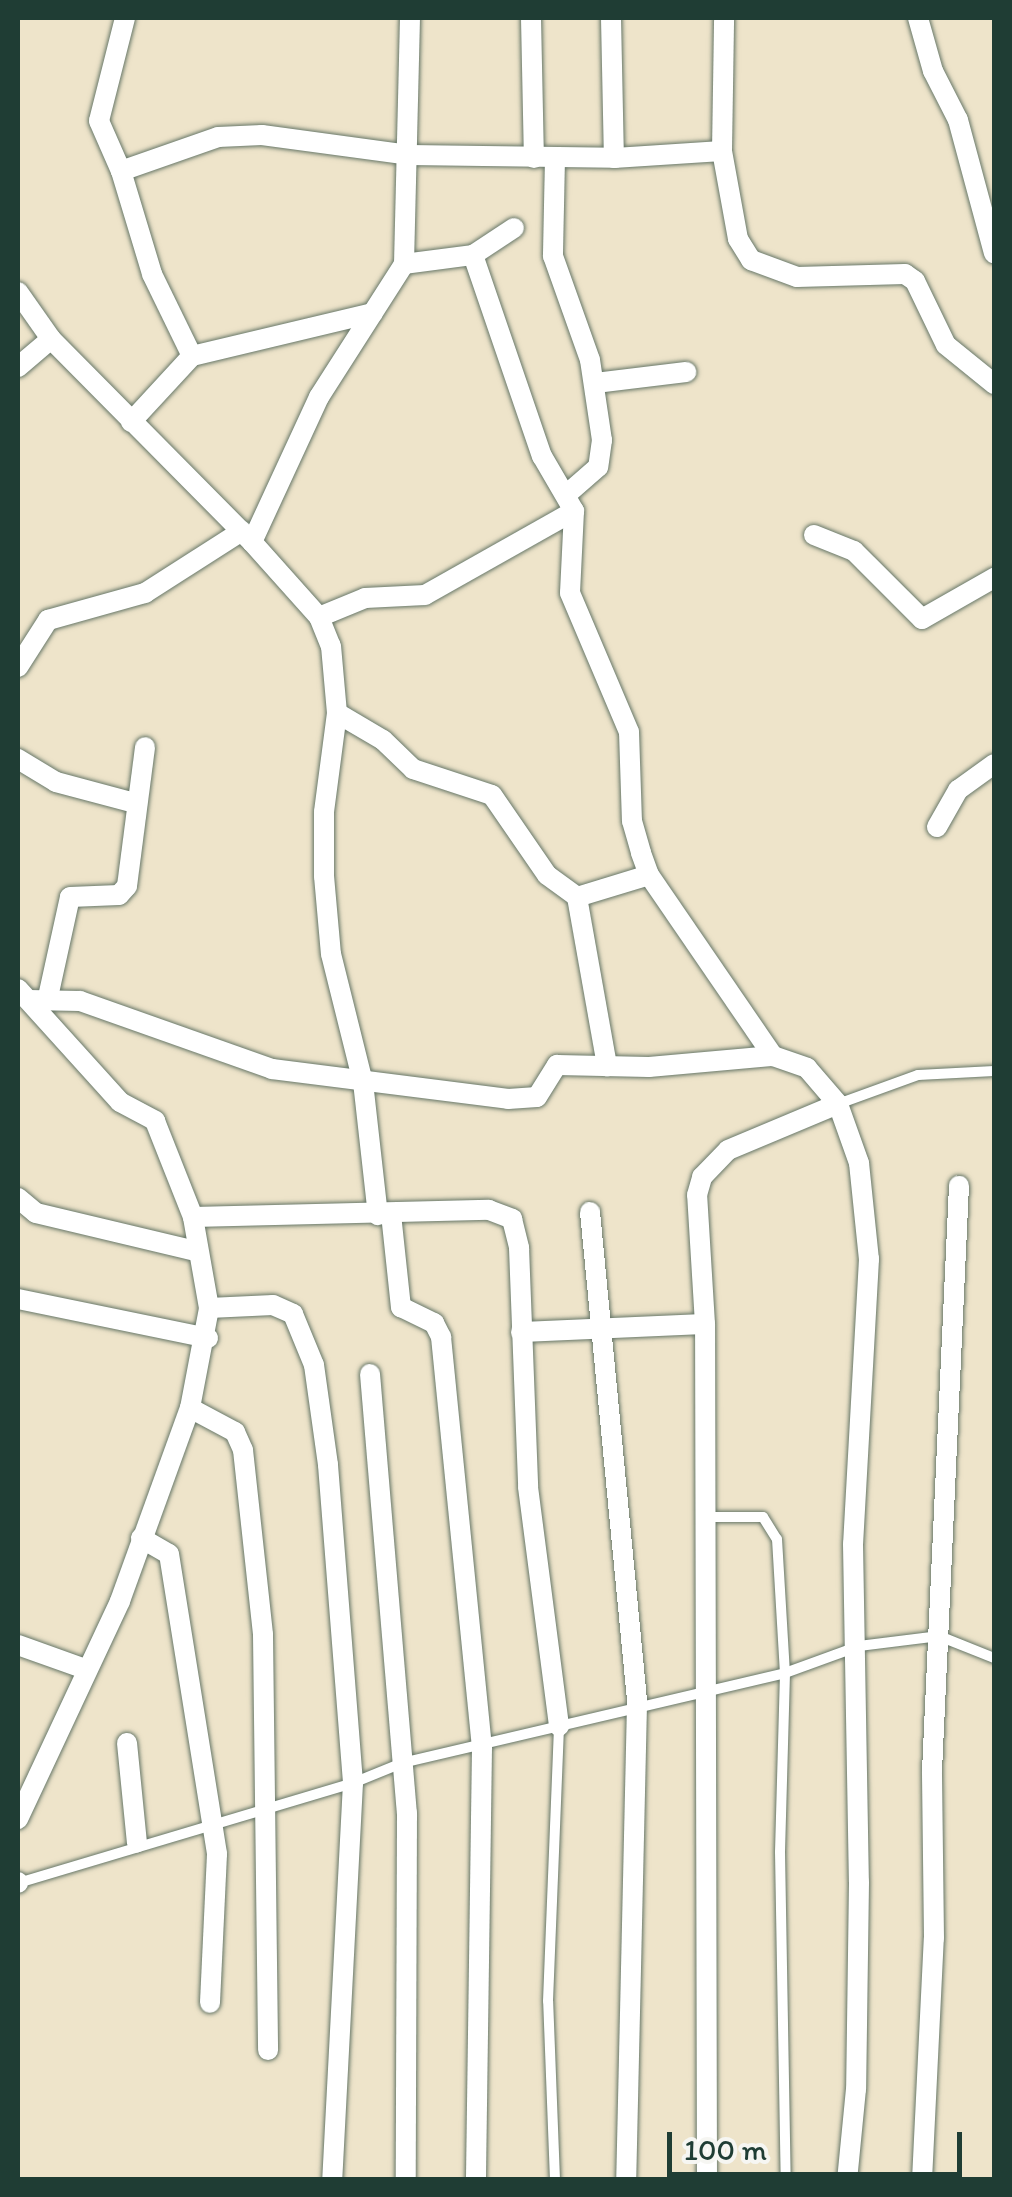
<!DOCTYPE html>
<style>
body{margin:0}
#map{position:relative;width:1012px;height:2197px;overflow:hidden;background:#eee4ca;font-family:Itim,sans-serif}
div>[style]{position:absolute}
.roads{filter:drop-shadow(0 0 2px #677768) drop-shadow(0 0 2px #677768)}
.lane>*{height:10px;margin:-5px;padding:0 5px;transform-origin:5px;border-radius:5px;background:#fff}
.street>*{height:20px;margin:-10px;padding:0 10px;transform-origin:10px;border-radius:10px;background:#fff}
span{translate:-50% -50%;white-space:nowrap;text-align:center;line-height:1.15;-webkit-text-stroke:8px #f6f6f2;paint-order:stroke}
.frame{position:absolute;inset:0;border:20px solid #1f3d34;pointer-events:none}
.scale{position:absolute;left:667px;top:2132px;width:295px;height:45px;box-sizing:border-box;border:5px solid #1f3d34;border-top:0;padding-left:12px;font-size:30px;line-height:35px;white-space:nowrap;color:#1f3d34;-webkit-text-stroke:8px #f6f6f2;paint-order:stroke}
</style>
<div id="map">
<div class="roads">
<div class="lane">
<div style="left:838px;top:1104px;width:85px;rotate:-19.9deg"></div>
<div style="left:918px;top:1075px;width:76px;rotate:-3deg"></div>
<div style="left:706px;top:1517px;width:57px"></div>
<div style="left:763px;top:1517px;width:26px;rotate:58deg"></div>
<div style="left:777px;top:1539px;width:134px;rotate:86.6deg"></div>
<div style="left:785px;top:1673px;width:179px;rotate:91.6deg"></div>
<div style="left:780px;top:1852px;width:328px;rotate:89deg"></div>
<div style="left:18px;top:1883px;width:350px;rotate:-16.6deg"></div>
<div style="left:353px;top:1783px;width:53px;rotate:-22.2deg"></div>
<div style="left:402px;top:1763px;width:393px;rotate:-13.2deg"></div>
<div style="left:785px;top:1673px;width:79px;rotate:-20deg"></div>
<div style="left:859px;top:1646px;width:81px;rotate:-7.1deg"></div>
<div style="left:939px;top:1636px;width:59px;rotate:21.8deg"></div>
<div style="left:555px;top:2180px;width:179px;rotate:-92.2deg"></div>
<div style="left:548px;top:2001px;width:274px;rotate:-87.7deg"></div>
</div>
<div class="street">
<div style="left:125px;top:18px;width:106px;rotate:104.2deg"></div>
<div style="left:99px;top:121px;width:55px;rotate:66.3deg"></div>
<div style="left:121px;top:171px;width:108px;rotate:73.2deg"></div>
<div style="left:152px;top:274px;width:91px;rotate:64deg"></div>
<div style="left:410px;top:18px;width:246px;rotate:91.4deg"></div>
<div style="left:404px;top:264px;width:70px;rotate:-7.4deg"></div>
<div style="left:473px;top:255px;width:213px;rotate:71.1deg"></div>
<div style="left:542px;top:456px;width:64px;rotate:59.8deg"></div>
<div style="left:574px;top:511px;width:82px;rotate:92.8deg"></div>
<div style="left:570px;top:593px;width:151px;rotate:67deg"></div>
<div style="left:629px;top:732px;width:89px;rotate:88.1deg"></div>
<div style="left:632px;top:821px;width:33px;rotate:74deg"></div>
<div style="left:641px;top:853px;width:23px;rotate:70deg"></div>
<div style="left:649px;top:875px;width:219px;rotate:55.6deg"></div>
<div style="left:531px;top:18px;width:140px;rotate:88.8deg"></div>
<div style="left:611px;top:18px;width:140px;rotate:88.8deg"></div>
<div style="left:918px;top:18px;width:55px;rotate:74.2deg"></div>
<div style="left:933px;top:71px;width:55px;rotate:63deg"></div>
<div style="left:958px;top:120px;width:138px;rotate:74.9deg"></div>
<div style="left:722px;top:151px;width:89px;rotate:79.7deg"></div>
<div style="left:738px;top:239px;width:25px;rotate:58deg"></div>
<div style="left:751px;top:260px;width:49px;rotate:20.3deg"></div>
<div style="left:797px;top:277px;width:108px;rotate:-1.6deg"></div>
<div style="left:905px;top:274px;width:12px;rotate:35deg"></div>
<div style="left:915px;top:281px;width:71px;rotate:64.2deg"></div>
<div style="left:946px;top:345px;width:62px;rotate:39.1deg"></div>
<div style="left:555px;top:158px;width:98px;rotate:91.2deg"></div>
<div style="left:553px;top:256px;width:110px;rotate:70.4deg"></div>
<div style="left:590px;top:360px;width:81px;rotate:81.5deg"></div>
<div style="left:602px;top:440px;width:27px;rotate:98deg"></div>
<div style="left:598px;top:467px;width:41px;rotate:138.9deg"></div>
<div style="left:121px;top:171px;width:103px;rotate:-19.3deg"></div>
<div style="left:218px;top:137px;width:44px;rotate:-2.6deg"></div>
<div style="left:262px;top:135px;width:148px;rotate:7.7deg"></div>
<div style="left:409px;top:155px;width:205px;rotate:0.8deg"></div>
<div style="left:614px;top:158px;width:108px;rotate:-3.7deg"></div>
<div style="left:722px;top:151px;width:133px;rotate:-89.1deg"></div>
<div style="left:473px;top:255px;width:49px;rotate:-33.4deg"></div>
<div style="left:18px;top:292px;width:57px;rotate:54.9deg"></div>
<div style="left:51px;top:339px;width:286px;rotate:45.3deg"></div>
<div style="left:252px;top:542px;width:101px;rotate:48.2deg"></div>
<div style="left:319px;top:617px;width:31px;rotate:68deg"></div>
<div style="left:331px;top:646px;width:67px;rotate:84.9deg"></div>
<div style="left:337px;top:713px;width:100px;rotate:97.5deg"></div>
<div style="left:324px;top:812px;width:64px;rotate:90deg"></div>
<div style="left:324px;top:876px;width:78px;rotate:84.9deg"></div>
<div style="left:331px;top:954px;width:132px;rotate:76deg"></div>
<div style="left:363px;top:1082px;width:134px;rotate:83.6deg"></div>
<div style="left:18px;top:367px;width:43px;rotate:-40.3deg"></div>
<div style="left:595px;top:383px;width:92px;rotate:-6.9deg"></div>
<div style="left:131px;top:422px;width:90px;rotate:-47.3deg"></div>
<div style="left:192px;top:356px;width:186px;rotate:-13.4deg"></div>
<div style="left:814px;top:535px;width:43px;rotate:21.8deg"></div>
<div style="left:854px;top:551px;width:96px;rotate:45deg"></div>
<div style="left:922px;top:619px;width:83px;rotate:-29.7deg"></div>
<div style="left:252px;top:542px;width:160px;rotate:-65.2deg"></div>
<div style="left:319px;top:397px;width:158px;rotate:-57.4deg"></div>
<div style="left:319px;top:617px;width:50px;rotate:-22.4deg"></div>
<div style="left:365px;top:598px;width:60px;rotate:-2.9deg"></div>
<div style="left:425px;top:595px;width:171px;rotate:-29.4deg"></div>
<div style="left:18px;top:667px;width:56px;rotate:-57.4deg"></div>
<div style="left:48px;top:620px;width:101px;rotate:-15.6deg"></div>
<div style="left:145px;top:593px;width:115px;rotate:-32.6deg"></div>
<div style="left:337px;top:713px;width:53px;rotate:30.4deg"></div>
<div style="left:383px;top:740px;width:42px;rotate:44deg"></div>
<div style="left:413px;top:769px;width:83px;rotate:18.2deg"></div>
<div style="left:492px;top:795px;width:97px;rotate:55.5deg"></div>
<div style="left:547px;top:875px;width:37px;rotate:36deg"></div>
<div style="left:577px;top:897px;width:75px;rotate:-17deg"></div>
<div style="left:18px;top:759px;width:44px;rotate:31.2deg"></div>
<div style="left:56px;top:782px;width:82px;rotate:14.9deg"></div>
<div style="left:937px;top:827px;width:43px;rotate:-60.4deg"></div>
<div style="left:958px;top:790px;width:44px;rotate:-35.8deg"></div>
<div style="left:577px;top:897px;width:172px;rotate:79.9deg"></div>
<div style="left:18px;top:989px;width:152px;rotate:47.9deg"></div>
<div style="left:120px;top:1102px;width:40px;rotate:28deg"></div>
<div style="left:155px;top:1121px;width:103px;rotate:68.4deg"></div>
<div style="left:48px;top:997px;width:102px;rotate:-77.6deg"></div>
<div style="left:70px;top:897px;width:49px;rotate:-2.3deg"></div>
<div style="left:119px;top:895px;width:12px;rotate:-48deg"></div>
<div style="left:127px;top:886px;width:140px;rotate:-82.6deg"></div>
<div style="left:29px;top:1000px;width:51px;rotate:1.1deg"></div>
<div style="left:80px;top:1001px;width:204px;rotate:19.5deg"></div>
<div style="left:272px;top:1069px;width:238px;rotate:7.2deg"></div>
<div style="left:508px;top:1099px;width:29px;rotate:-4deg"></div>
<div style="left:537px;top:1097px;width:38px;rotate:-58deg"></div>
<div style="left:557px;top:1065px;width:92px;rotate:1.2deg"></div>
<div style="left:649px;top:1067px;width:124px;rotate:-5.1deg"></div>
<div style="left:773px;top:1056px;width:36px;rotate:19deg"></div>
<div style="left:807px;top:1068px;width:48px;rotate:49.3deg"></div>
<div style="left:18px;top:1198px;width:23px;rotate:40deg"></div>
<div style="left:36px;top:1213px;width:164px;rotate:13.4deg"></div>
<div style="left:590px;top:1212px;width:494px;rotate:84.5deg"></div>
<div style="left:637px;top:1704px;width:476px;rotate:91.3deg"></div>
<div style="left:391px;top:1214px;width:94px;rotate:83.9deg"></div>
<div style="left:401px;top:1307px;width:37px;rotate:26deg"></div>
<div style="left:434px;top:1323px;width:16px;rotate:63deg"></div>
<div style="left:441px;top:1337px;width:412px;rotate:84.3deg"></div>
<div style="left:482px;top:1747px;width:433px;rotate:90.8deg"></div>
<div style="left:18px;top:1299px;width:194px;rotate:11.6deg"></div>
<div style="left:209px;top:1308px;width:64px;rotate:-2.7deg"></div>
<div style="left:273px;top:1305px;width:22px;rotate:24deg"></div>
<div style="left:293px;top:1314px;width:55px;rotate:67.6deg"></div>
<div style="left:314px;top:1365px;width:101px;rotate:82deg"></div>
<div style="left:328px;top:1465px;width:319px;rotate:85.5deg"></div>
<div style="left:353px;top:1783px;width:398px;rotate:93deg"></div>
<div style="left:521px;top:1332px;width:184px;rotate:-2.5deg"></div>
<div style="left:370px;top:1374px;width:441px;rotate:85.2deg"></div>
<div style="left:407px;top:1813px;width:367px;rotate:90.2deg"></div>
<div style="left:190px;top:1408px;width:51px;rotate:28.1deg"></div>
<div style="left:235px;top:1432px;width:20px;rotate:66deg"></div>
<div style="left:243px;top:1450px;width:186px;rotate:83.8deg"></div>
<div style="left:263px;top:1635px;width:415px;rotate:89.3deg"></div>
<div style="left:141px;top:1538px;width:32px;rotate:30deg"></div>
<div style="left:169px;top:1554px;width:304px;rotate:80.9deg"></div>
<div style="left:217px;top:1854px;width:149px;rotate:92.7deg"></div>
<div style="left:18px;top:1645px;width:71px;rotate:19.7deg"></div>
<div style="left:127px;top:1743px;width:100px;rotate:84.3deg"></div>
<div style="left:18px;top:1819px;width:241px;rotate:-64.9deg"></div>
<div style="left:120px;top:1601px;width:205px;rotate:-70.1deg"></div>
<div style="left:190px;top:1408px;width:102px;rotate:-79.2deg"></div>
<div style="left:209px;top:1308px;width:92px;rotate:-100deg"></div>
<div style="left:193px;top:1217px;width:296px;rotate:-1.4deg"></div>
<div style="left:489px;top:1210px;width:25px;rotate:21deg"></div>
<div style="left:512px;top:1219px;width:30px;rotate:76deg"></div>
<div style="left:519px;top:1248px;width:239px;rotate:87.8deg"></div>
<div style="left:528px;top:1487px;width:241px;rotate:82.6deg"></div>
<div style="left:18px;top:1882px;width:1px;rotate:90deg"></div>
<div style="left:707px;top:2180px;width:856px;rotate:-90.13deg"></div>
<div style="left:705px;top:1324px;width:129px;rotate:-93.5deg"></div>
<div style="left:697px;top:1195px;width:19px;rotate:-74deg"></div>
<div style="left:702px;top:1177px;width:37px;rotate:-46deg"></div>
<div style="left:728px;top:1150px;width:119px;rotate:-22.7deg"></div>
<div style="left:838px;top:1104px;width:63px;rotate:70.4deg"></div>
<div style="left:859px;top:1163px;width:97px;rotate:84.1deg"></div>
<div style="left:869px;top:1259px;width:285px;rotate:93.2deg"></div>
<div style="left:853px;top:1544px;width:338px;rotate:89deg"></div>
<div style="left:859px;top:1882px;width:207px;rotate:90.8deg"></div>
<div style="left:856px;top:2089px;width:91px;rotate:95.6deg"></div>
<div style="left:922px;top:2180px;width:242px;rotate:-87.2deg"></div>
<div style="left:934px;top:1938px;width:167px;rotate:-90.7deg"></div>
<div style="left:932px;top:1771px;width:586px;rotate:-87.36deg"></div>
</div>
</div>
<div class="frame"></div>
<div class="scale">100 m</div>
</div>
